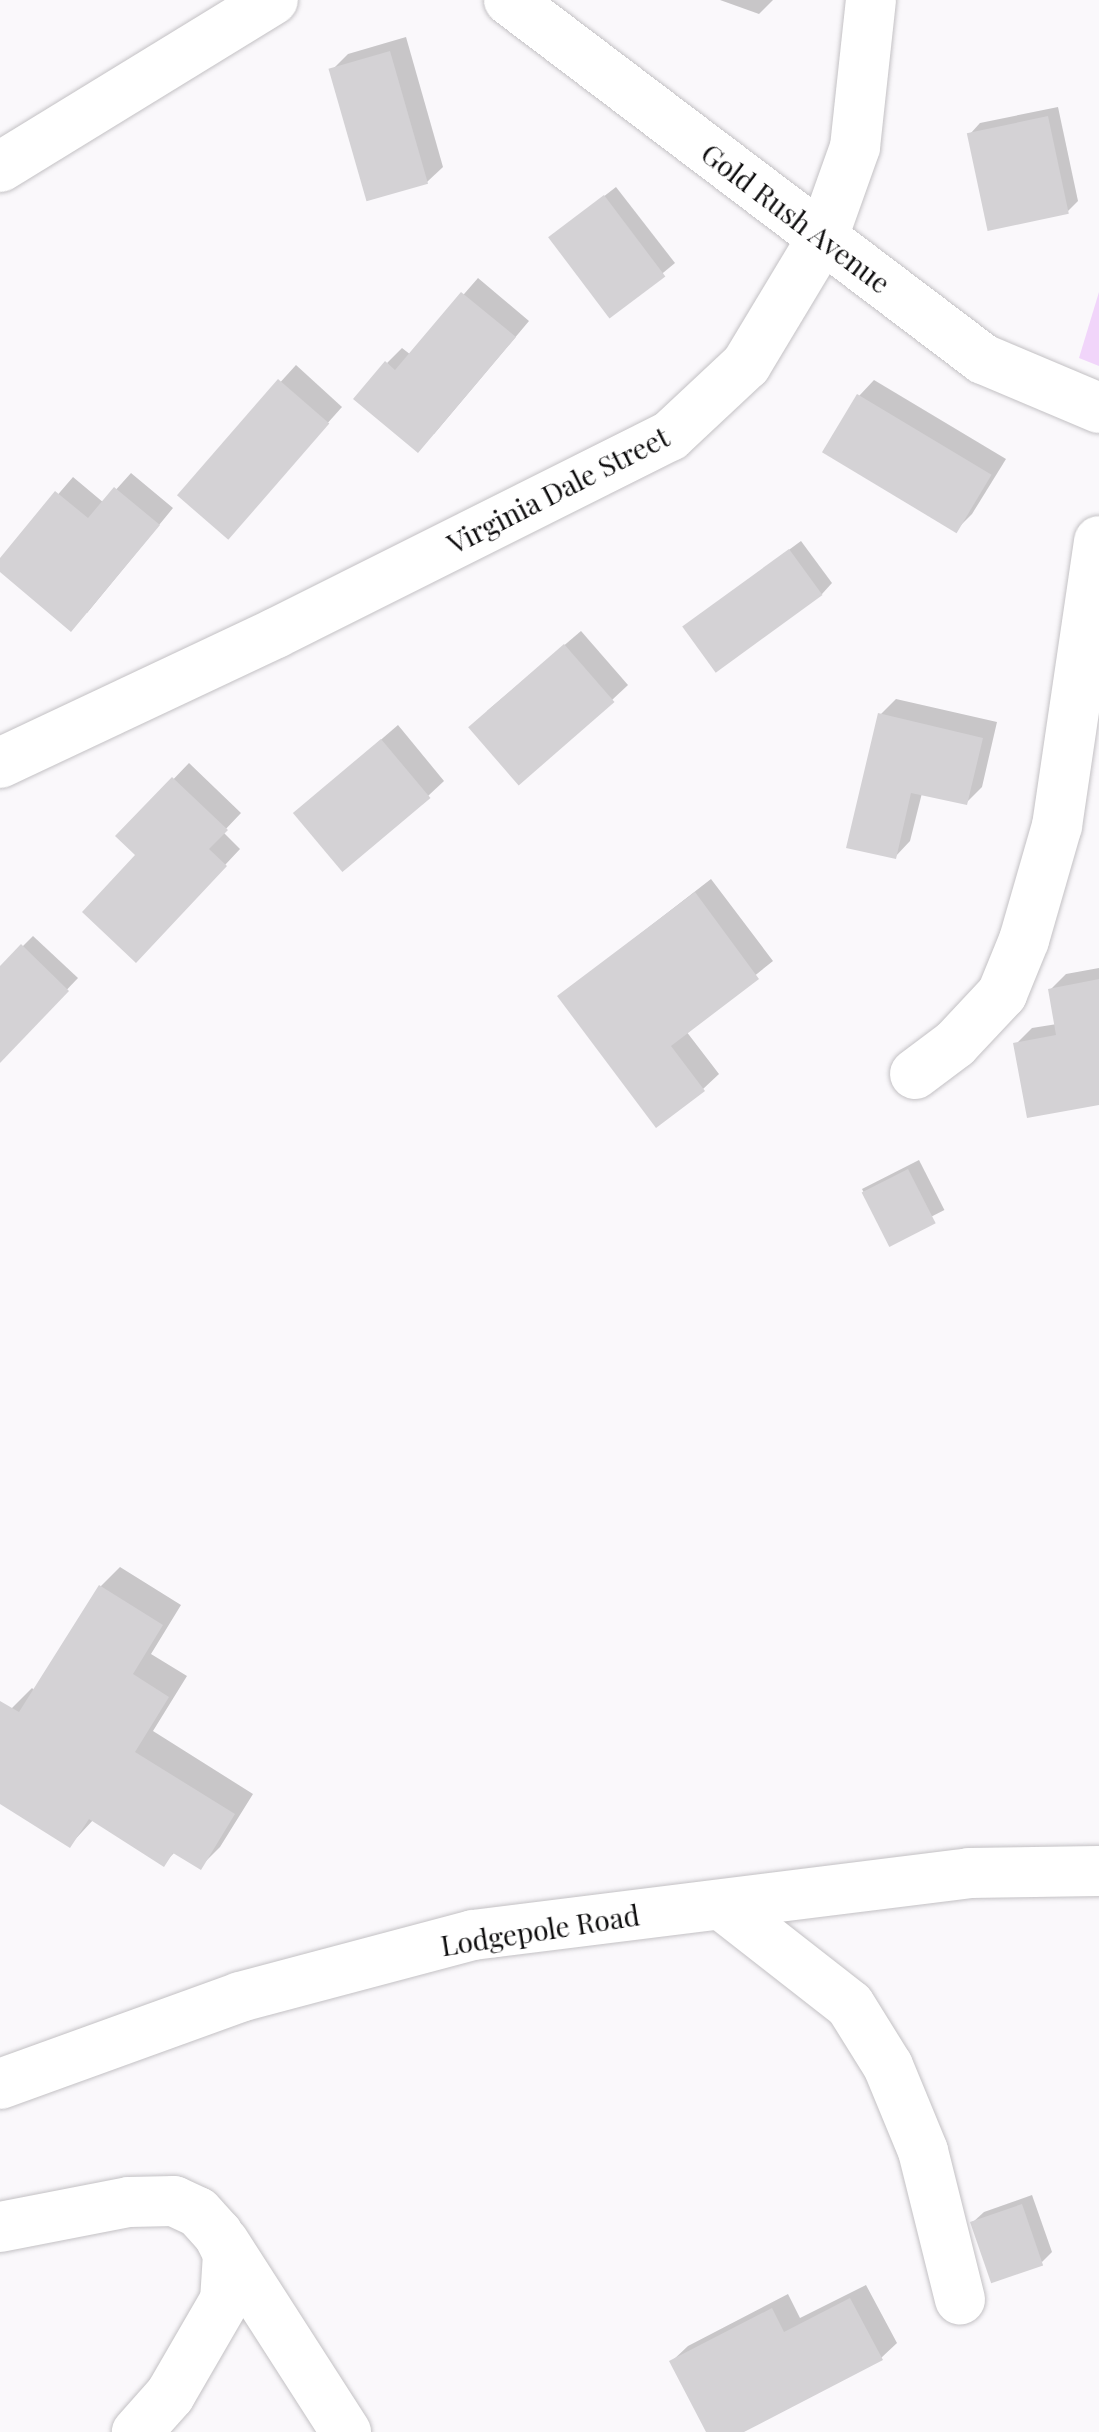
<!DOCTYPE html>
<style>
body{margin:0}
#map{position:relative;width:1099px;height:2432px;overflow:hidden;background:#faf8fb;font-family:"Playfair Display",serif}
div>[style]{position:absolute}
.green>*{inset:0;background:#f1d5fa}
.shadow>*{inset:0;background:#0003;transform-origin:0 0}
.building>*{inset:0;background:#d4d2d5;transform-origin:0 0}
.roads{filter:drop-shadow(0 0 2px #c3c1c4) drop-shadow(0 0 2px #c3c1c4)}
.minor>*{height:50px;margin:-25px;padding:0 25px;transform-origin:25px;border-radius:25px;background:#fff}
span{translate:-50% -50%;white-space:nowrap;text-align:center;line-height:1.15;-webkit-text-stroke:8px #fff;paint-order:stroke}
.street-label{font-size:28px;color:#0e0d0e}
</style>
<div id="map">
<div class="green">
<div style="clip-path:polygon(1099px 292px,1099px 366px,1079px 358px)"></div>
</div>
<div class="shadow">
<div style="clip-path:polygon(720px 0,773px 0,759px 14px)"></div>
<div style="clip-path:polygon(406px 37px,443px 167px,427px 182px,332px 70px,348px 54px)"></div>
<div style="clip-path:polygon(1058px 107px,1078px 201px,1067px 212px,970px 134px,980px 123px)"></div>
<div style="clip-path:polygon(616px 187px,675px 263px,612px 315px,563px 228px)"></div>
<div style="clip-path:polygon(478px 278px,529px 321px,434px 434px,387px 363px,402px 348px,411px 355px)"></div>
<div style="clip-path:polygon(296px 365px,342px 407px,241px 520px,179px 494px)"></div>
<div style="clip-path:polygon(874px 380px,1006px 459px,972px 514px,957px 529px,859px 396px)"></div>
<div style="clip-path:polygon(131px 473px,173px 508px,87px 613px,0 569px,0 562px,73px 477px,104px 503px)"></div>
<div style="clip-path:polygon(801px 541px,832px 583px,822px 594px,697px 617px)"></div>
<div style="clip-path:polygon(581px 631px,628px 685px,612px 700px,487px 711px)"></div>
<div style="clip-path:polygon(896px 699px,997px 722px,982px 787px,966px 803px,922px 793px,910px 841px,895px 857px,880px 715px)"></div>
<div style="clip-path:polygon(398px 725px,444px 781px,428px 796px,296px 813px)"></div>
<div style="clip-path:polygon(189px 763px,241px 813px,223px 832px,240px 849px,151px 944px,139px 854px,119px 836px)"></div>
<div style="clip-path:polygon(711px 879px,773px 961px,686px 1031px,719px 1074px,703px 1089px,560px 996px)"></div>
<div style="clip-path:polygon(33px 936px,78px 978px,0 1060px,0 969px)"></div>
<div style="clip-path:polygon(1099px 968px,1099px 1100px,1016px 1044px,1032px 1028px,1057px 1024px,1050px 990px,1066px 974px)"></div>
<div style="left:919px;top:1160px;width:56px;height:64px;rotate:63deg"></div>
<div style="clip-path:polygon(120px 1567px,181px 1605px,151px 1654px,187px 1676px,153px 1731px,253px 1794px,220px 1847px,200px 1867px,176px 1851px,164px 1863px,94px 1819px,70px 1845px,0 1801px,0 1727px,12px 1708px,32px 1688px,35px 1691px,101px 1586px)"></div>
<div style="clip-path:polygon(1032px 2195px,1052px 2252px,1042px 2262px,973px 2222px,984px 2212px)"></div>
<div style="clip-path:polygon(866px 2285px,897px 2343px,881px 2358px,739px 2432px,709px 2432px,672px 2361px,688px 2346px,788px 2294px,800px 2318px)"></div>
</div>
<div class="building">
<div style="left:390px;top:51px;width:138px;height:64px;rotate:74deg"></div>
<div style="left:1048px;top:116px;width:100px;height:83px;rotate:78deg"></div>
<div style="left:604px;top:195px;width:102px;height:70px;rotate:53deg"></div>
<div style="clip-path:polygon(461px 292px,516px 337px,418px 453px,353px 399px,385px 361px,395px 370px)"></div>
<div style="left:278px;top:379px;width:68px;height:154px;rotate:41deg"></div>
<div style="left:857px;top:394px;width:157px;height:68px;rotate:31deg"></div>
<div style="clip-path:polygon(114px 487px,160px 525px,71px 632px,0 572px,0 558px,55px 491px,88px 518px)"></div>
<div style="left:789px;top:549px;width:57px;height:132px;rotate:54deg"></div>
<div style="left:564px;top:644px;width:77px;height:127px;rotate:49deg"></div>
<div style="clip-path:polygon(878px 713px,983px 738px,967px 805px,911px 793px,896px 859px,846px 848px)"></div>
<div style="left:381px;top:739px;width:77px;height:115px;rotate:50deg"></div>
<div style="clip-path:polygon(172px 777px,228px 830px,209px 849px,227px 866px,136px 963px,82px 912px,135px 855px,115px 836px)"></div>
<div style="clip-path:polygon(695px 892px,759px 979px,671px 1046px,705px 1091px,656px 1128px,557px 996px)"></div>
<div style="clip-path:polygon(21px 944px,69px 991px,0 1063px,0 966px)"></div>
<div style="clip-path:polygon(1099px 979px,1099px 1105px,1027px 1118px,1013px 1043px,1056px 1035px,1048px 989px)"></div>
<div style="left:908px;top:1169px;width:61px;height:52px;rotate:63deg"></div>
<div style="clip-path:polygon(99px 1585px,163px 1625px,133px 1674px,169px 1697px,135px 1752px,235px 1814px,201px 1870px,173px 1853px,164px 1867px,89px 1819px,70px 1848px,0 1804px,0 1701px,19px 1712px)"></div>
<div style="left:1022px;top:2204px;width:65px;height:55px;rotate:71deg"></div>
<div style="clip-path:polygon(850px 2298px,883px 2360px,744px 2432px,706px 2432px,669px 2361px,772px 2308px,784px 2332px)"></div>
</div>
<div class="roads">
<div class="minor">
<div style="left:509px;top:0;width:595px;rotate:37.14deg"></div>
<div style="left:983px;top:359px;width:126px;rotate:22.9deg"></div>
<div style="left:0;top:167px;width:320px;rotate:-31.5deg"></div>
<div style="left:0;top:763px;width:305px;rotate:-25.2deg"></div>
<div style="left:276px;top:633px;width:441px;rotate:-26.6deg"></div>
<div style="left:670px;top:436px;width:104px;rotate:-43.1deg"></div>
<div style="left:746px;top:365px;width:149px;rotate:-59deg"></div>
<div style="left:823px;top:237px;width:96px;rotate:-70.4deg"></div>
<div style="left:855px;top:147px;width:148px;rotate:-83.8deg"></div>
<div style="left:915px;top:1074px;width:50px;rotate:-36.9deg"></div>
<div style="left:955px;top:1044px;width:69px;rotate:-46.8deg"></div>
<div style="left:1002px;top:994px;width:58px;rotate:-67.8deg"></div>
<div style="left:1024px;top:940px;width:119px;rotate:-73.9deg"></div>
<div style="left:1057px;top:826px;width:288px;rotate:-81.6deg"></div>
<div style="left:722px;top:1905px;width:162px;rotate:38deg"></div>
<div style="left:850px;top:2005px;width:72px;rotate:58.1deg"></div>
<div style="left:888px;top:2066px;width:92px;rotate:67.6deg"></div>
<div style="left:923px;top:2151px;width:153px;rotate:76deg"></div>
<div style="left:0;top:2084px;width:255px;rotate:-19.9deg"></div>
<div style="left:240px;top:1997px;width:241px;rotate:-14.9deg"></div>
<div style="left:473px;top:1935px;width:500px;rotate:-7.1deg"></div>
<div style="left:969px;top:1873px;width:130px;rotate:-0.9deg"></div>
<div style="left:0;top:2227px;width:131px;rotate:-11deg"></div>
<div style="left:129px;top:2202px;width:45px;rotate:-1.3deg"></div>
<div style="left:174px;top:2201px;width:26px;rotate:25deg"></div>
<div style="left:198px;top:2212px;width:30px;rotate:48deg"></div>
<div style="left:218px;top:2234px;width:22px;rotate:63deg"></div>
<div style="left:228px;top:2254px;width:46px;rotate:93.7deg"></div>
<div style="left:225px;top:2300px;width:110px;rotate:120.1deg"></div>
<div style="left:170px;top:2395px;width:50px;rotate:131.7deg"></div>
<div style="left:224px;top:2242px;width:226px;rotate:57.3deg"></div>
</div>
</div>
<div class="street-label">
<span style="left:796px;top:218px;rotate:37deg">Gold Rush Avenue</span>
<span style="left:558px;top:490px;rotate:-27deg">Virginia Dale Street</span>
<span style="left:540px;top:1930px;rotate:-9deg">Lodgepole Road</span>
</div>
</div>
